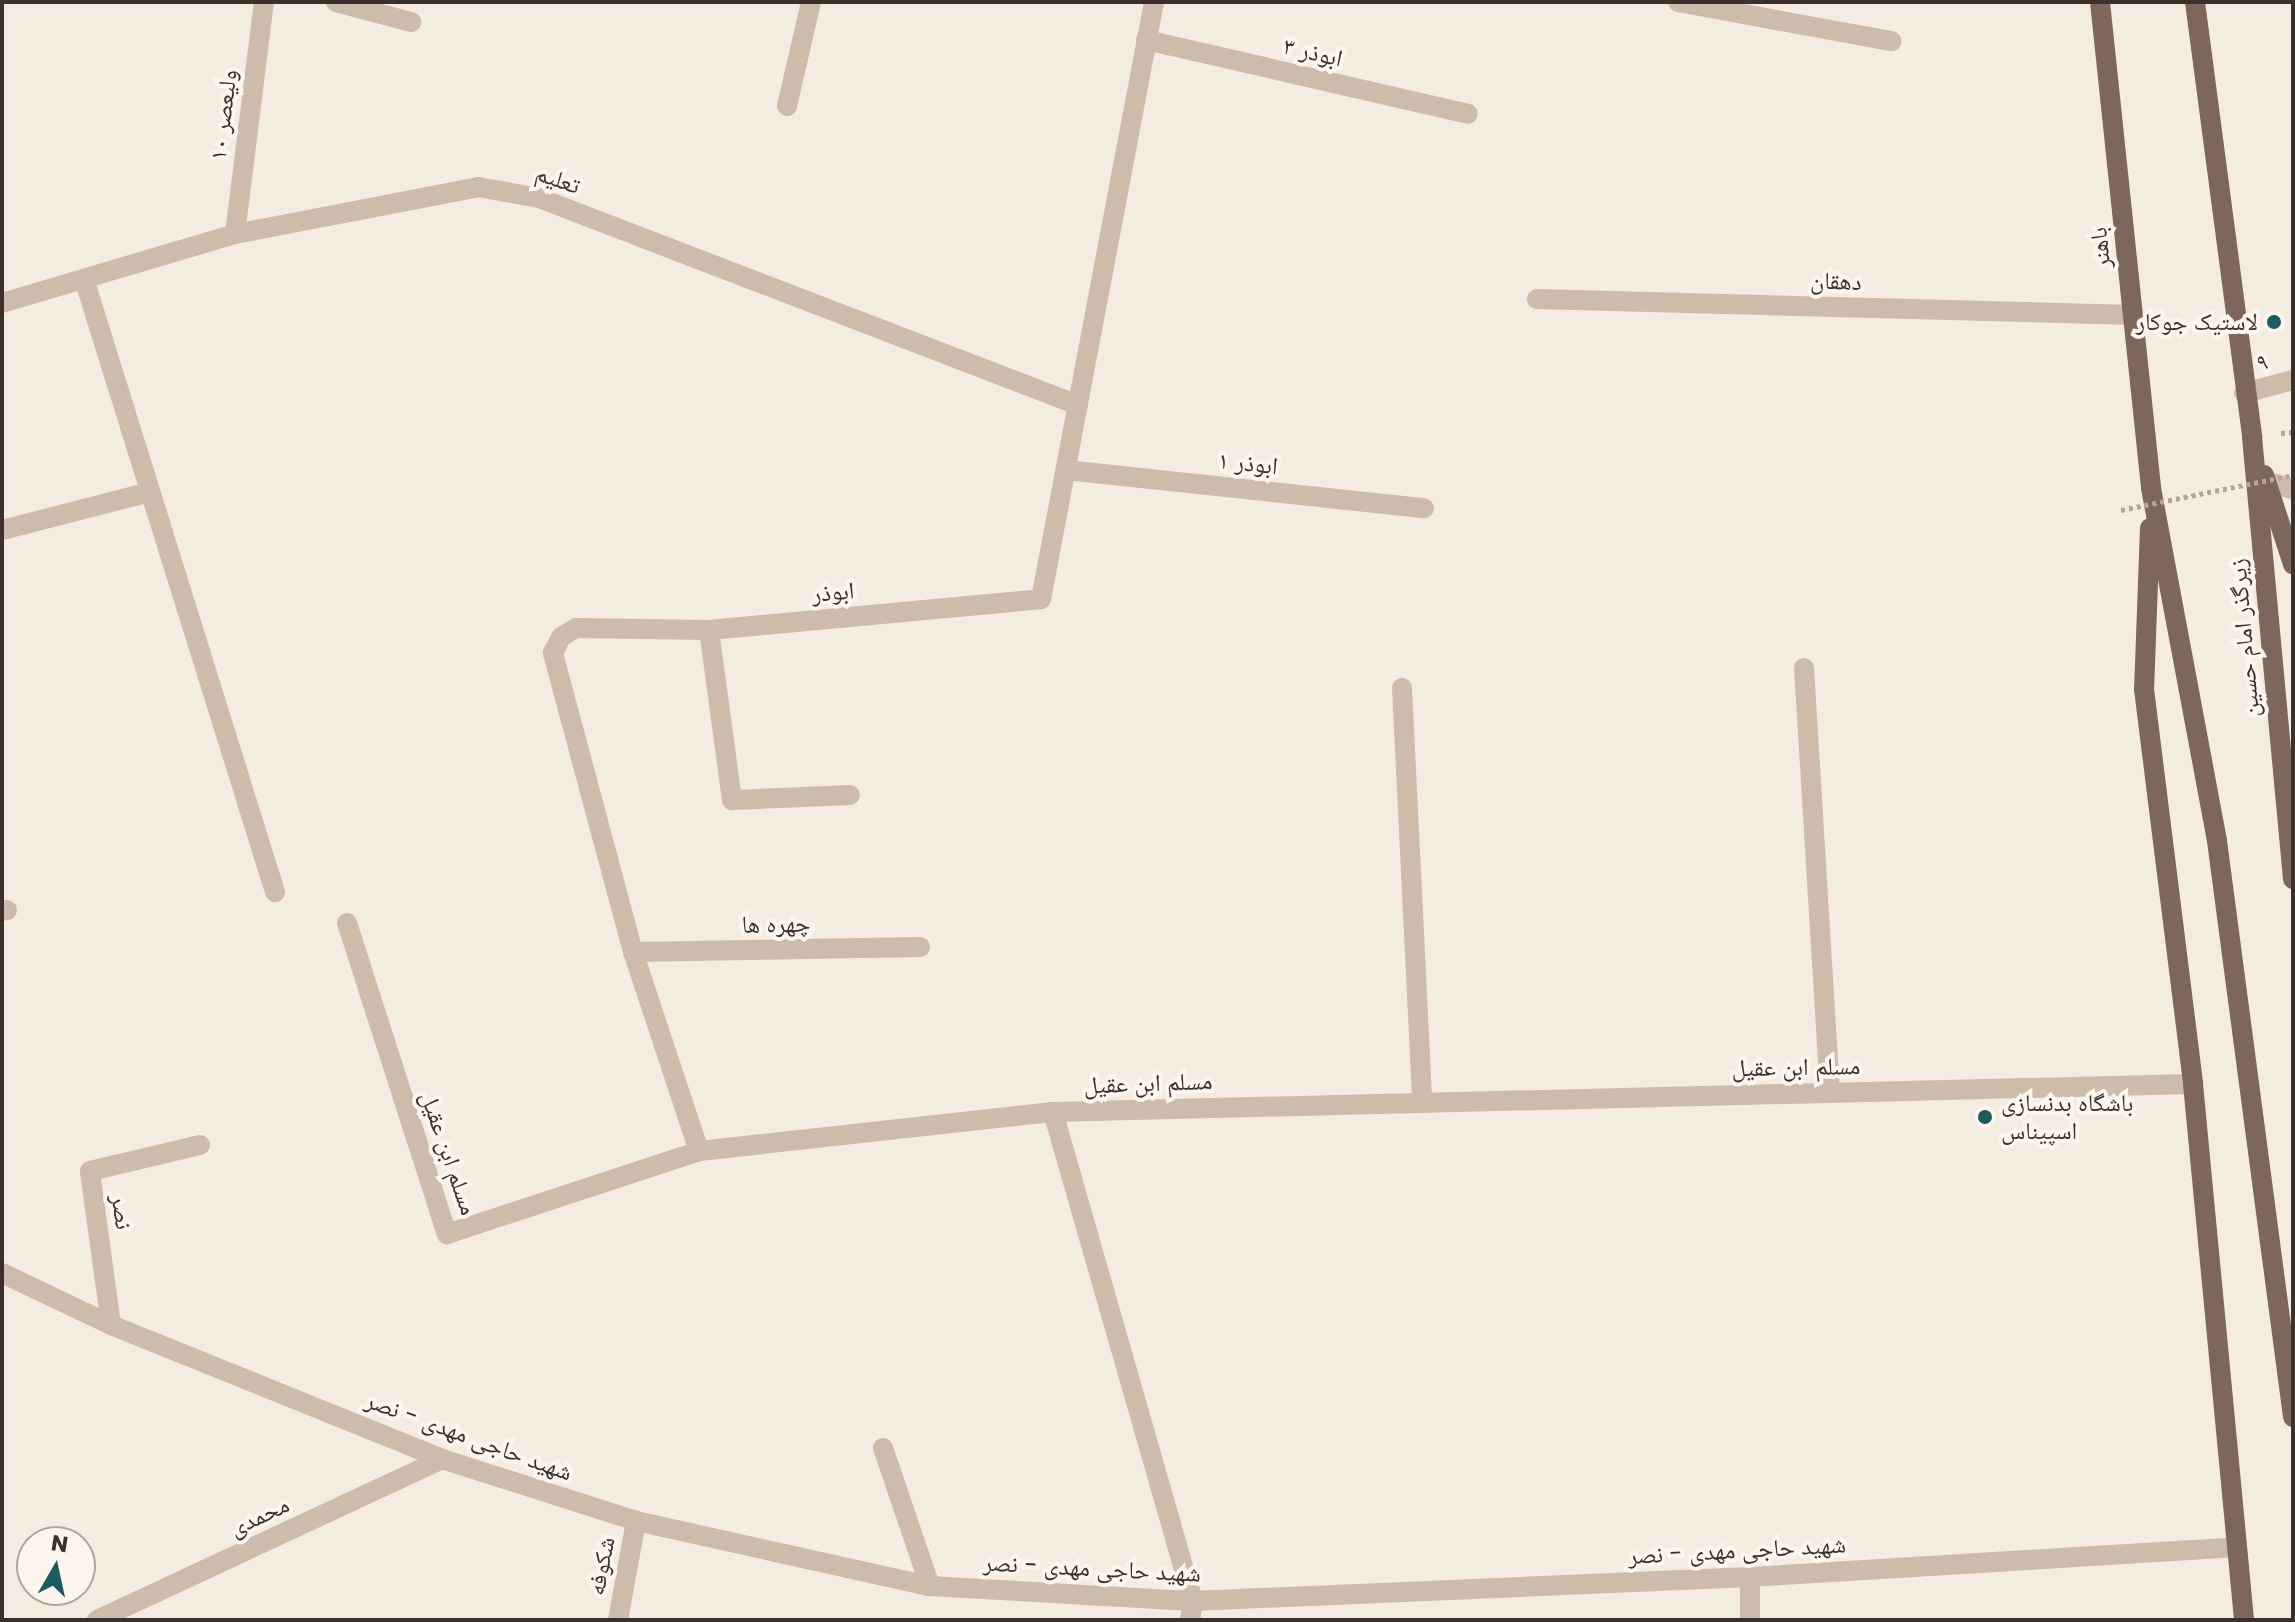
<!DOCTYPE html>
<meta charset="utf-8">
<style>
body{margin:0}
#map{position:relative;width:2295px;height:1622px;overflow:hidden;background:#f4ebe1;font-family:Poppins,"Noto Naskh Arabic",sans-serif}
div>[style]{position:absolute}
.path>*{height:5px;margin-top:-2.5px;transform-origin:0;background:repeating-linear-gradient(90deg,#b9a596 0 4px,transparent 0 8px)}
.street>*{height:20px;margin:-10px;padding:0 10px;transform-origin:10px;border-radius:10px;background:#cdbbac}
.primary>*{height:20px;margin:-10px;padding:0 10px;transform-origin:10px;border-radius:10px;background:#7d675c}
.path-bridge>*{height:5px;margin-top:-2.5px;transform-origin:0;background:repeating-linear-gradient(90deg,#b9a596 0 4px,transparent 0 8px)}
.dots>*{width:22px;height:22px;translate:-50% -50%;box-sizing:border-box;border:4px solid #fbf5ee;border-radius:50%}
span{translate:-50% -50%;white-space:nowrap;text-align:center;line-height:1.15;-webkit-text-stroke:8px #fbf5ee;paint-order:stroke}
.street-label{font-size:24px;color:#3b302b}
.poi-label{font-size:24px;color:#3b302b}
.right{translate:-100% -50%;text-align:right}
.left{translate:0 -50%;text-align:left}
.frame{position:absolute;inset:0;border:4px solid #3b302b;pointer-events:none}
.north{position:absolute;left:16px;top:1526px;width:80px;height:80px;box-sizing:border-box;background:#fbf5ee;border:2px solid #aea6a0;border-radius:50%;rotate:9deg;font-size:22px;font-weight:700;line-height:32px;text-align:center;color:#3b302b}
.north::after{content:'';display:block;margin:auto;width:28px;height:36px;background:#1f5a5e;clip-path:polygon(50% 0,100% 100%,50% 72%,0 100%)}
</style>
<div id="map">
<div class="path">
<div style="left:2281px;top:433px;width:12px;rotate:-5deg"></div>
</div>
<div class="street">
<div style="left:336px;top:2px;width:78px;rotate:14.9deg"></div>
<div style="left:1678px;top:2px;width:217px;rotate:10.4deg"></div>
<div style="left:1146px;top:40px;width:330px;rotate:12.9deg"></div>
<div style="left:787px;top:106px;width:107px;rotate:-77deg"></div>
<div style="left:235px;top:234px;width:234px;rotate:-82.9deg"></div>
<div style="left:85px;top:282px;width:639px;rotate:72.7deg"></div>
<div style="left:1537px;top:299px;width:596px;rotate:1.54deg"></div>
<div style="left:2px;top:303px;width:243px;rotate:-16.5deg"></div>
<div style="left:235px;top:234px;width:248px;rotate:-10.9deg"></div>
<div style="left:478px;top:187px;width:62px;rotate:10.2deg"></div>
<div style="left:539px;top:198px;width:577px;rotate:21.01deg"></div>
<div style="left:2244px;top:393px;width:51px;rotate:-14.9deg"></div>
<div style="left:1066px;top:470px;width:360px;rotate:6.1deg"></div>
<div style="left:2266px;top:481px;width:28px;rotate:17deg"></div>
<div style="left:2px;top:530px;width:153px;rotate:-14.4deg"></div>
<div style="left:709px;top:630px;width:172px;rotate:82.3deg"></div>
<div style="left:732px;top:800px;width:118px;rotate:-2.4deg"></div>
<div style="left:1804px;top:668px;width:425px;rotate:86.5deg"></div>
<div style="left:1402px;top:688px;width:414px;rotate:87.2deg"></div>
<div style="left:2px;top:911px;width:5px;rotate:-11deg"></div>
<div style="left:347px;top:923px;width:327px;rotate:72.2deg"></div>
<div style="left:447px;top:1234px;width:265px;rotate:-18.2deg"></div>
<div style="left:699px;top:1151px;width:356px;rotate:-6.3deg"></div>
<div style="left:1053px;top:1112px;width:1140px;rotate:-1.41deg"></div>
<div style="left:633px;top:952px;width:287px;rotate:-1deg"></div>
<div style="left:1053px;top:1112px;width:509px;rotate:74.02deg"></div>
<div style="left:1193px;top:1601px;width:19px;rotate:99deg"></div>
<div style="left:699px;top:1151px;width:210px;rotate:-108.3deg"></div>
<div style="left:633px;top:952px;width:310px;rotate:-105deg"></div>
<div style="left:553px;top:653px;width:18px;rotate:-63deg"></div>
<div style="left:561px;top:637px;width:17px;rotate:-31deg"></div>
<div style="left:576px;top:628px;width:133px;rotate:0.9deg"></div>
<div style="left:709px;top:630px;width:333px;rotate:-5.3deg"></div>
<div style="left:1041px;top:599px;width:608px;rotate:-79.28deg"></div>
<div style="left:2px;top:1273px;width:121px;rotate:25.5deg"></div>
<div style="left:111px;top:1325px;width:357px;rotate:22deg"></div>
<div style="left:442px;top:1459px;width:204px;rotate:17.7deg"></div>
<div style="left:636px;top:1521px;width:301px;rotate:12.5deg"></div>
<div style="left:930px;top:1586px;width:263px;rotate:3.3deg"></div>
<div style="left:1193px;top:1601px;width:558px;rotate:-2.47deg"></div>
<div style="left:1750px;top:1577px;width:485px;rotate:-3.5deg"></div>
<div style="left:111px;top:1325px;width:155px;rotate:-97.8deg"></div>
<div style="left:90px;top:1171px;width:113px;rotate:-13.3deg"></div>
<div style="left:883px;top:1448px;width:146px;rotate:71.2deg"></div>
<div style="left:97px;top:1620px;width:381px;rotate:-25deg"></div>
<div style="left:618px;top:1620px;width:101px;rotate:-79.7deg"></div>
<div style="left:1750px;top:1620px;width:43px;rotate:-90deg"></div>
</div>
<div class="primary">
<div style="left:2100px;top:2px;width:489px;rotate:84deg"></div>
<div style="left:2151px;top:488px;width:359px;rotate:79.4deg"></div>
<div style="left:2217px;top:841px;width:581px;rotate:82.48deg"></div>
<div style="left:2195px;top:2px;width:439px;rotate:82.5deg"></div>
<div style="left:2252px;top:437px;width:444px;rotate:84.7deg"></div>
<div style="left:2264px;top:475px;width:94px;rotate:72deg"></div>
<div style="left:2150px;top:528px;width:161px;rotate:92.1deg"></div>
<div style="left:2144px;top:689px;width:398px;rotate:82.9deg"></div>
<div style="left:2193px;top:1084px;width:538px;rotate:84.56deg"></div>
</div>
<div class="path-bridge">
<div style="left:2121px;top:510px;width:176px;rotate:-11.5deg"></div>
</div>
<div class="dots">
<div style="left:2274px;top:322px;background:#1f5a5e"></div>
<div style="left:1985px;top:1117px;background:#1f5a5e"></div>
</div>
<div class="street-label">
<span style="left:1313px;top:52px;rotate:13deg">ابوذر ۳</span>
<span style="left:223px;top:115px;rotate:-83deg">۱۰ ولیعصر</span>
<span style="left:558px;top:179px;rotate:19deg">تعلیم</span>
<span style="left:2100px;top:248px;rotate:-96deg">باهنر</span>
<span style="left:1836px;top:281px;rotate:2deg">دهقان</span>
<span style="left:2262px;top:362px;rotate:-15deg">۹</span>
<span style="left:1248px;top:463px;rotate:6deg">ابوذر ۱</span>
<span style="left:833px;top:592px;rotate:-5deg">ابوذر</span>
<span style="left:2244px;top:638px;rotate:-95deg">زیرگذر امام حسین</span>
<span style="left:776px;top:924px;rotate:-1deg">چهره ها</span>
<span style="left:1796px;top:1067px;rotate:-1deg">مسلم ابن عقیل</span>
<span style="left:1148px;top:1083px;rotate:-2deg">مسلم ابن عقیل</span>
<span style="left:449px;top:1153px;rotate:71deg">مسلم ابن عقیل</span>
<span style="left:122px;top:1212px;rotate:82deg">نصر</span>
<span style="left:469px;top:1436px;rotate:20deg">شهید حاجی مهدی - نصر</span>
<span style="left:259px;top:1516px;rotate:-25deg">محمدی</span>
<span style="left:1737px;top:1550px;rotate:-3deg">شهید حاجی مهدی - نصر</span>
<span style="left:601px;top:1566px;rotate:-79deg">شکوفه</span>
<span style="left:1092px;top:1568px;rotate:3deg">شهید حاجی مهدی - نصر</span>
</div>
<div class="poi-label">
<span class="right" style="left:2258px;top:322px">لاستیک جوکار</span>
<span class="left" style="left:2001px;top:1117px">باشگاه بدنسازی<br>اسپیناس</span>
</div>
<div class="frame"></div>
<div class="north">N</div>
</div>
